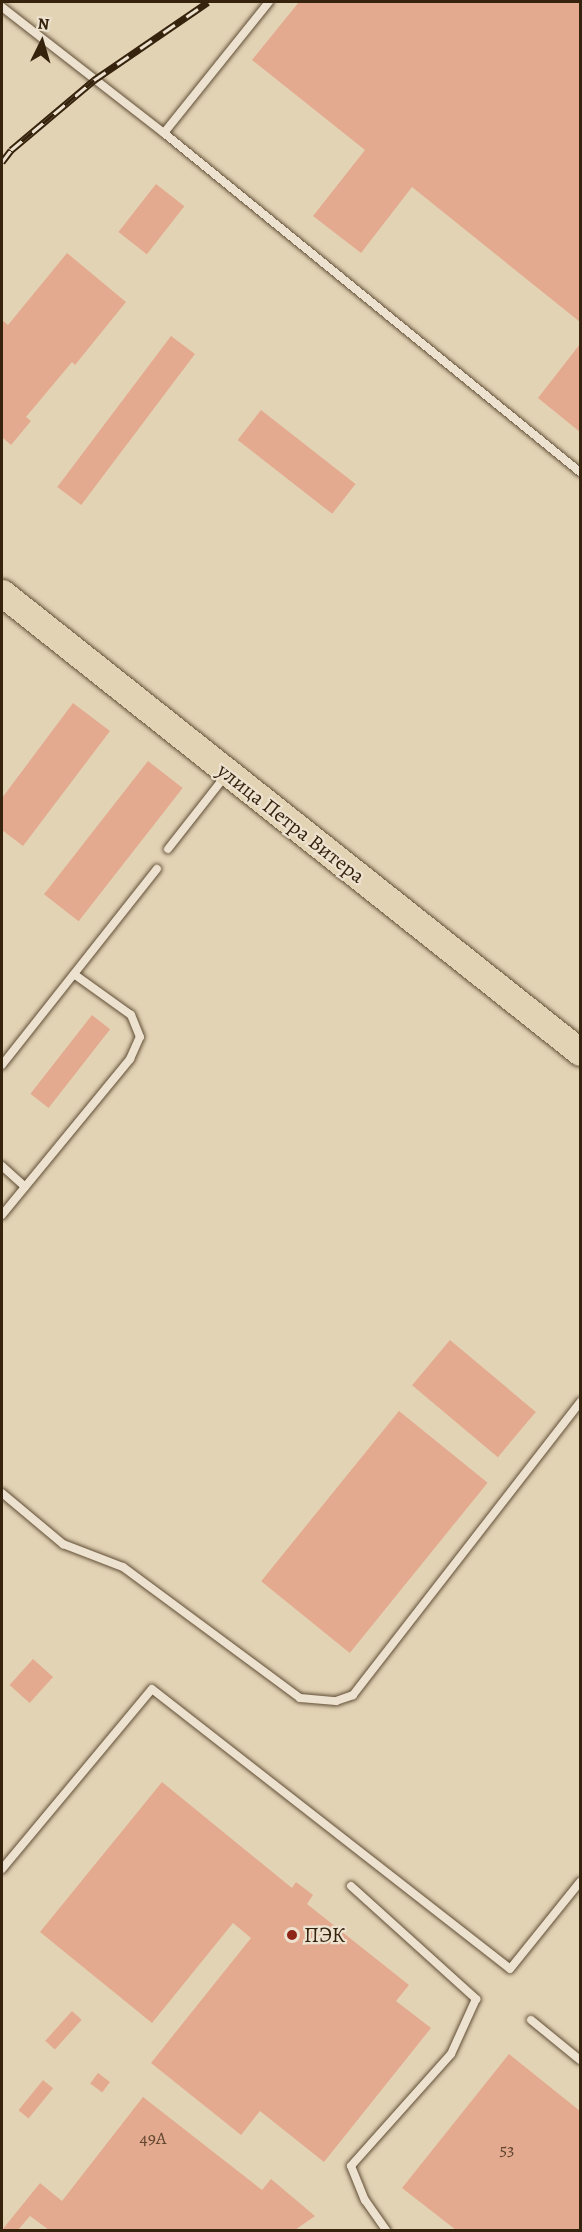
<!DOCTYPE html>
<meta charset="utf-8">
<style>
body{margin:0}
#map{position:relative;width:582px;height:2232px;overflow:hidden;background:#e3d3b5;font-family:Alegreya,serif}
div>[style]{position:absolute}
.building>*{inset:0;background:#e3aa8f;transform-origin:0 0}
.roads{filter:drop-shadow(0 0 2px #614f37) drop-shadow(0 0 2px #614f37)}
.service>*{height:8px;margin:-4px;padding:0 4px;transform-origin:4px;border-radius:4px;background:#ede2cf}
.primary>*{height:27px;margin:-13.5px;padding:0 13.5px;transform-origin:13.5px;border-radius:13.5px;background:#e3d3b5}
.rail>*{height:7px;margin-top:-3.5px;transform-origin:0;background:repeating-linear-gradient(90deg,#ede2cf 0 14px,#36230d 0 28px);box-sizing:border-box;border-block:2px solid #36230d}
.dots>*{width:16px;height:16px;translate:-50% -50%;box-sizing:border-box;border:3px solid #ede2cf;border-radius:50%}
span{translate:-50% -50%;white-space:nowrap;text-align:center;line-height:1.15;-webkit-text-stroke:4.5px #ede2cf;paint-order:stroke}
.number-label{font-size:18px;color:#61452e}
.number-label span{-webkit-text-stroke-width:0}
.street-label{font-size:21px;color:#36230d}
.poi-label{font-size:21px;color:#36230d}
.left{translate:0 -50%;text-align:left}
.frame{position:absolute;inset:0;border:3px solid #36230d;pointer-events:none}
.north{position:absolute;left:12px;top:12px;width:60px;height:60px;-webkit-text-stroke:4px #ede2cf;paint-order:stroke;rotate:5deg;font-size:16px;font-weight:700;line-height:24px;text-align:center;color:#36230d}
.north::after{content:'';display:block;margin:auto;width:21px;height:27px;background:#36230d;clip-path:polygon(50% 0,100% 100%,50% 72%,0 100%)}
</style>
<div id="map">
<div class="building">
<div style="clip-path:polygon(299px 2px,580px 2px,580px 322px,412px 187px,361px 253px,313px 216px,365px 150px,252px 60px)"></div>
<div style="left:156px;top:184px;width:36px;height:61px;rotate:38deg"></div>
<div style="clip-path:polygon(67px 253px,126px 302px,75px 365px,72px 362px,26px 417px,31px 421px,11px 445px,2px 437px,2px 320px,8px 325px)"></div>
<div style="left:171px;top:336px;width:30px;height:189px;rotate:37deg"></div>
<div style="clip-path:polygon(580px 344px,580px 432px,538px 398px)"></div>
<div style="left:261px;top:410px;width:120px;height:38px;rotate:38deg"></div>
<div style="clip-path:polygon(73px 703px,110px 731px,23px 846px,2px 830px,2px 798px)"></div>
<div style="left:148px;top:761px;width:44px;height:169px;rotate:38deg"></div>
<div style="left:92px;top:1015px;width:23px;height:100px;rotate:38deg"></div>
<div style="left:450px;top:1340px;width:112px;height:59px;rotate:40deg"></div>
<div style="left:399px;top:1411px;width:114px;height:219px;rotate:39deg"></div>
<div style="left:33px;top:1659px;width:27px;height:35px;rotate:42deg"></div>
<div style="clip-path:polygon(162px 1782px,292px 1888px,296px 1882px,313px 1895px,307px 1904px,409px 1985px,396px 2001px,431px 2028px,324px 2162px,260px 2111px,241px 2135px,151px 2063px,251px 1938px,233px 1923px,152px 2023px,40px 1932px)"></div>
<div style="left:72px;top:2011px;width:13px;height:40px;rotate:42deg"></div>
<div style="clip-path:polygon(509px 2054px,580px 2111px,580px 2230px,456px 2230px,402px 2188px)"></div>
<div style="left:98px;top:2073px;width:15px;height:13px;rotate:37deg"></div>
<div style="left:43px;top:2080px;width:13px;height:39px;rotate:39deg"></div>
<div style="clip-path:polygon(143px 2097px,262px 2190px,271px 2179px,315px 2216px,295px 2230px,49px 2230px,30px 2216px,18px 2230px,2px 2230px,40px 2183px,62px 2201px)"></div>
</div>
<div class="roads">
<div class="service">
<div style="left:2px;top:7px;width:205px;rotate:37.9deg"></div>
<div style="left:164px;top:133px;width:537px;rotate:39.18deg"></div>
<div style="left:164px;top:133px;width:168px;rotate:-51.3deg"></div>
<div style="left:168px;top:849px;width:94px;rotate:-51.9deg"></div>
<div style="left:2px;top:1065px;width:250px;rotate:-51.7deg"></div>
<div style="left:2px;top:1166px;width:31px;rotate:42deg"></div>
<div style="left:2px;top:1215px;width:202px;rotate:-50.6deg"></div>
<div style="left:130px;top:1059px;width:24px;rotate:-66deg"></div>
<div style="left:140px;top:1037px;width:24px;rotate:-112deg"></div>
<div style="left:131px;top:1015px;width:70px;rotate:-144.3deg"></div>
<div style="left:2px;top:1493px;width:80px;rotate:39.9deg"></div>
<div style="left:63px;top:1544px;width:64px;rotate:21deg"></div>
<div style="left:123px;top:1567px;width:220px;rotate:36.5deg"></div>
<div style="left:300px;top:1698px;width:36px;rotate:5deg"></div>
<div style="left:336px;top:1701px;width:18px;rotate:-19deg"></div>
<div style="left:353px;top:1695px;width:371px;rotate:-52.2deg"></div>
<div style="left:2px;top:1869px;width:234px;rotate:-50.2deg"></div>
<div style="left:152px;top:1689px;width:454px;rotate:38deg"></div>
<div style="left:510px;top:1969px;width:112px;rotate:-51.2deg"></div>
<div style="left:351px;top:1886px;width:169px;rotate:42.1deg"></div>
<div style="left:476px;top:1999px;width:60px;rotate:114.4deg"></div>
<div style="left:451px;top:2054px;width:150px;rotate:131.8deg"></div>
<div style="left:351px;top:2166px;width:37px;rotate:68deg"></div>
<div style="left:365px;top:2200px;width:37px;rotate:55deg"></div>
<div style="left:531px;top:2020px;width:63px;rotate:39.2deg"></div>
</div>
<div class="primary">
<div style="left:2px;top:593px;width:738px;rotate:38.45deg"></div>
</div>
</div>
<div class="rail">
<div style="left:2px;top:162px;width:15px;rotate:-53deg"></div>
<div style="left:11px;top:150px;width:109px;rotate:-40.1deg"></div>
<div style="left:94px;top:80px;width:138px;rotate:-34.4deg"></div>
</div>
<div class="dots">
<div style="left:292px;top:1935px;background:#8f2418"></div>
</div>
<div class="number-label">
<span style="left:153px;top:2138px">49А</span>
<span style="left:507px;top:2149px">53</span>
</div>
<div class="street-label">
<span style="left:291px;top:823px;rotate:38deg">улица Петра Витера</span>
</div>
<div class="poi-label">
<span class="left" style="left:304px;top:1935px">ПЭК</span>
</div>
<div class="frame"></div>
<div class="north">N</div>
</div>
